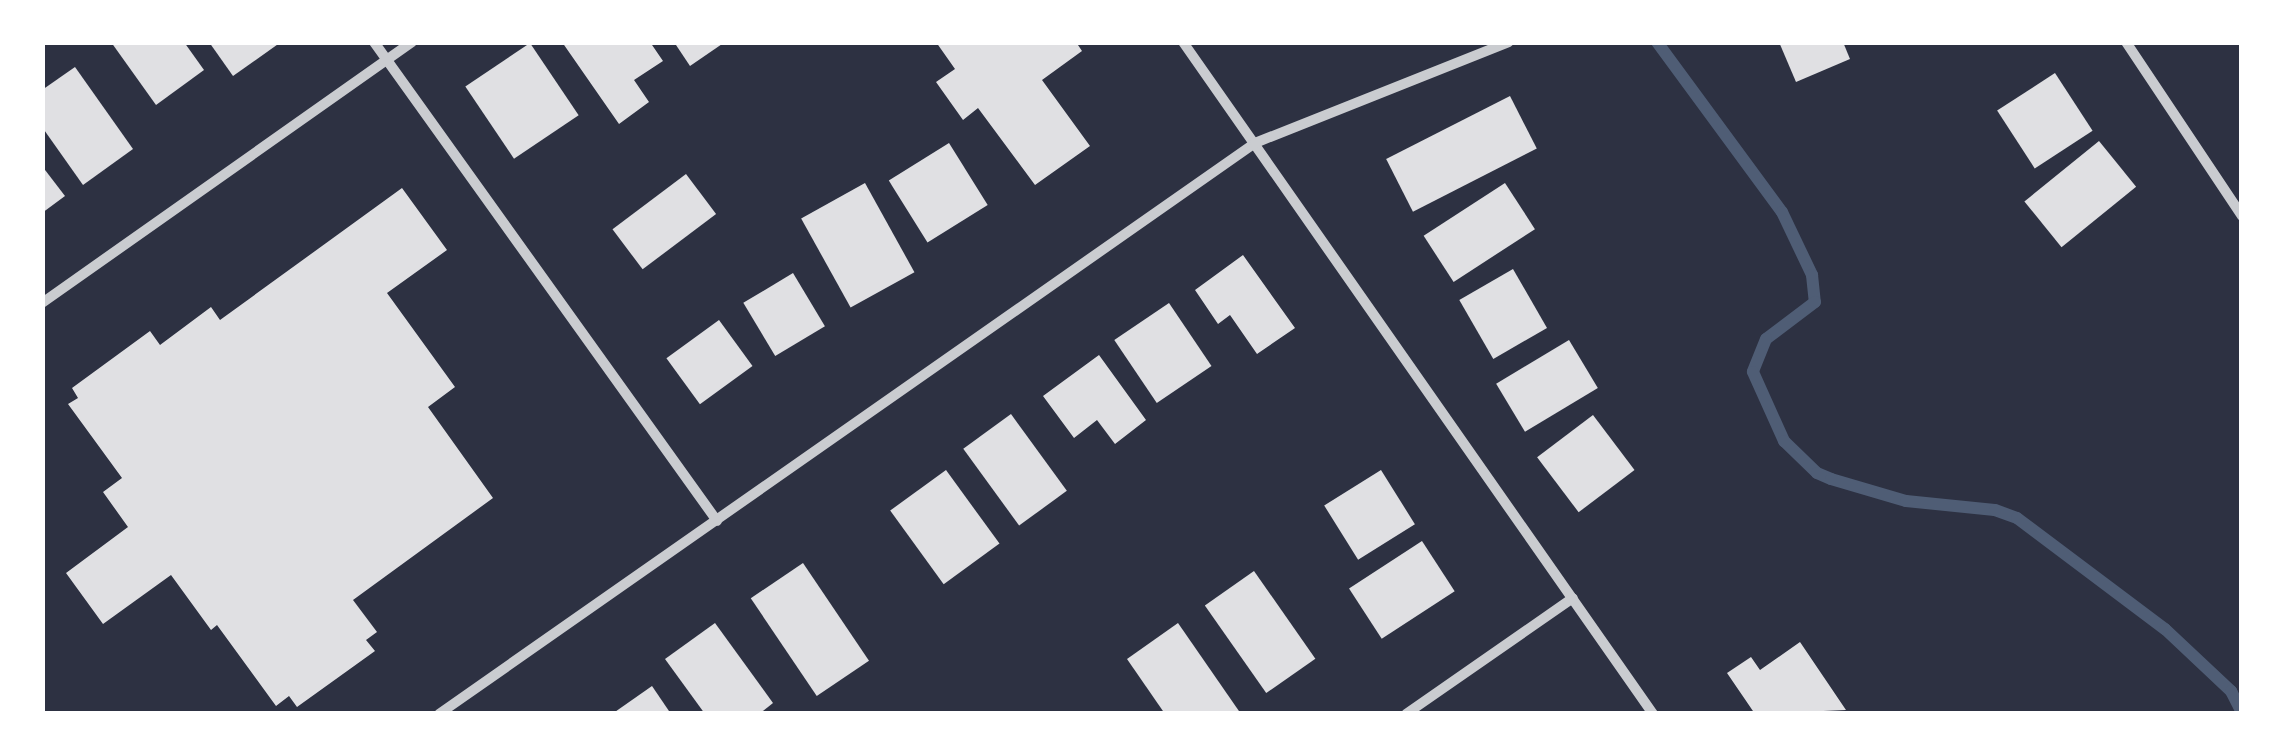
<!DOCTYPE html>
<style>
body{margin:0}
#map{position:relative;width:2284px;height:756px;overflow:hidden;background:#2d3142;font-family:"Exo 2",sans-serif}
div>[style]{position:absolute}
.stream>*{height:12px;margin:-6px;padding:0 6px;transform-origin:6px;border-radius:6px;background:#4f5d75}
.building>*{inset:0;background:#e0e0e3;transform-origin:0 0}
.minor>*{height:10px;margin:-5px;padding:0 5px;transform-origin:5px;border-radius:5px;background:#caccd0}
span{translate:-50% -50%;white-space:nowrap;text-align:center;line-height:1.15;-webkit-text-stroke:9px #fff;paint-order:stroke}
.frame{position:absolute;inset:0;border:45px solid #fff;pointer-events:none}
</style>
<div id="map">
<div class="stream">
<div style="left:1657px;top:42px;width:211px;rotate:53.7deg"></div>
<div style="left:1782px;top:212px;width:70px;rotate:64.5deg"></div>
<div style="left:1812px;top:275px;width:27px;rotate:84deg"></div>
<div style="left:1815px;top:302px;width:61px;rotate:142.9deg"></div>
<div style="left:1766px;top:339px;width:35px;rotate:112deg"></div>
<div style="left:1753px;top:372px;width:76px;rotate:65.8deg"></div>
<div style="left:1784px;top:441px;width:46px;rotate:44.1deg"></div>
<div style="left:1817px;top:473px;width:15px;rotate:23deg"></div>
<div style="left:1831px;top:479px;width:78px;rotate:16.3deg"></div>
<div style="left:1906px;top:501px;width:89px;rotate:5.8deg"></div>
<div style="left:1995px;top:510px;width:23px;rotate:20deg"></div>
<div style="left:2017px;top:518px;width:185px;rotate:36.9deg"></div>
<div style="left:2165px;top:629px;width:91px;rotate:43.2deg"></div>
<div style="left:2231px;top:691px;width:25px;rotate:63deg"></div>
</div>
<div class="building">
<div style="clip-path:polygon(111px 42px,184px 42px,204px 70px,156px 105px)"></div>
<div style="clip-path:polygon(209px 42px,281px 42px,233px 76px)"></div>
<div style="clip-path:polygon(562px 42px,650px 42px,663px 61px,634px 80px,649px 102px,619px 124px)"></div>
<div style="clip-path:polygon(674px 42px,725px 42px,690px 66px)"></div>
<div style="clip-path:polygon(936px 42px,1076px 42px,1082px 51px,1042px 80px,1090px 146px,1035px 185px,978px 108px,963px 120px,936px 82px,955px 69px)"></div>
<div style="clip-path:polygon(1779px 42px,1843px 42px,1850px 59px,1796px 82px)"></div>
<div style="left:530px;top:43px;width:87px;height:78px;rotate:56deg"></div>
<div style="clip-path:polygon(75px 67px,133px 149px,83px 185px,42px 127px,42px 90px)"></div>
<div style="left:2055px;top:73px;width:69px;height:69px;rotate:57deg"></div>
<div style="left:1510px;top:96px;width:59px;height:139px;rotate:63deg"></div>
<div style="left:2099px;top:141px;width:59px;height:96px;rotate:51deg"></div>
<div style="left:949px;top:143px;width:73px;height:71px;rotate:58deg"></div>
<div style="clip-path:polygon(42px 166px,65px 196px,42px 213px)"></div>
<div style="left:686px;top:174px;width:50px;height:92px;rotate:53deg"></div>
<div style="left:865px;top:183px;width:102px;height:73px;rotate:61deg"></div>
<div style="left:1505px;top:183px;width:55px;height:97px;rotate:57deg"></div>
<div style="clip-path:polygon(402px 188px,447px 250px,387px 293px,455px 387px,428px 407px,493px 498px,353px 600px,377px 632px,366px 640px,375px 651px,297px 707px,289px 696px,276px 706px,217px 625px,211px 630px,171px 575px,103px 624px,66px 573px,128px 527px,103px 492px,122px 478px,68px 404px,78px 398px,72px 388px,150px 331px,160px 345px,211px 307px,220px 320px)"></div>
<div style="clip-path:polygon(1243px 255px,1295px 328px,1257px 354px,1230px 315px,1218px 324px,1195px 290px)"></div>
<div style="left:1513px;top:269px;width:68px;height:62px;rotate:60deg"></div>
<div style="left:793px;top:273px;width:62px;height:58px;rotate:59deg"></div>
<div style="left:1169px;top:303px;width:76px;height:66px;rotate:56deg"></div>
<div style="left:719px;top:320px;width:57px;height:65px;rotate:54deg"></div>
<div style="left:1569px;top:340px;width:56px;height:85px;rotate:59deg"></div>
<div style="clip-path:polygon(1099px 355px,1146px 420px,1115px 444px,1097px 420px,1074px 438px,1043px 396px)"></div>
<div style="left:1011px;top:414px;width:95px;height:59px;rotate:54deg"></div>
<div style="left:1593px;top:415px;width:69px;height:70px;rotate:53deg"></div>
<div style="left:946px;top:470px;width:91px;height:69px;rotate:54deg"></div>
<div style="left:1381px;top:470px;width:64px;height:67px;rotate:58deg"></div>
<div style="left:1422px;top:541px;width:60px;height:87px;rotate:57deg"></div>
<div style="left:803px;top:563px;width:118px;height:63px;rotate:56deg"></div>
<div style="left:1254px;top:571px;width:107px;height:60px;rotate:55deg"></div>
<div style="clip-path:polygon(715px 623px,773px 703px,759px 714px,705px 714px,665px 659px)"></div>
<div style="clip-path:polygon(1178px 623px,1241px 714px,1165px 714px,1127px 659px)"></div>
<div style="clip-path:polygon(1800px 642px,1846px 710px,1755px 714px,1727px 673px,1751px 657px,1760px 670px)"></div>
<div style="clip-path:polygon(652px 686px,671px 714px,612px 714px)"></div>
</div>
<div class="minor">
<div style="left:374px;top:42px;width:589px;rotate:54.39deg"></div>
<div style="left:1183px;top:42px;width:820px;rotate:55.03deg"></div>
<div style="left:2126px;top:42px;width:209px;rotate:56.3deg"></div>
<div style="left:42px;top:303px;width:453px;rotate:-35.2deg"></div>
<div style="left:439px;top:714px;width:996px;rotate:-34.98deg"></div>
<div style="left:1255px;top:143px;width:273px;rotate:-21.7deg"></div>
<div style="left:1406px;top:714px;width:203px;rotate:-34.8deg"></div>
</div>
<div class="frame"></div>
</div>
